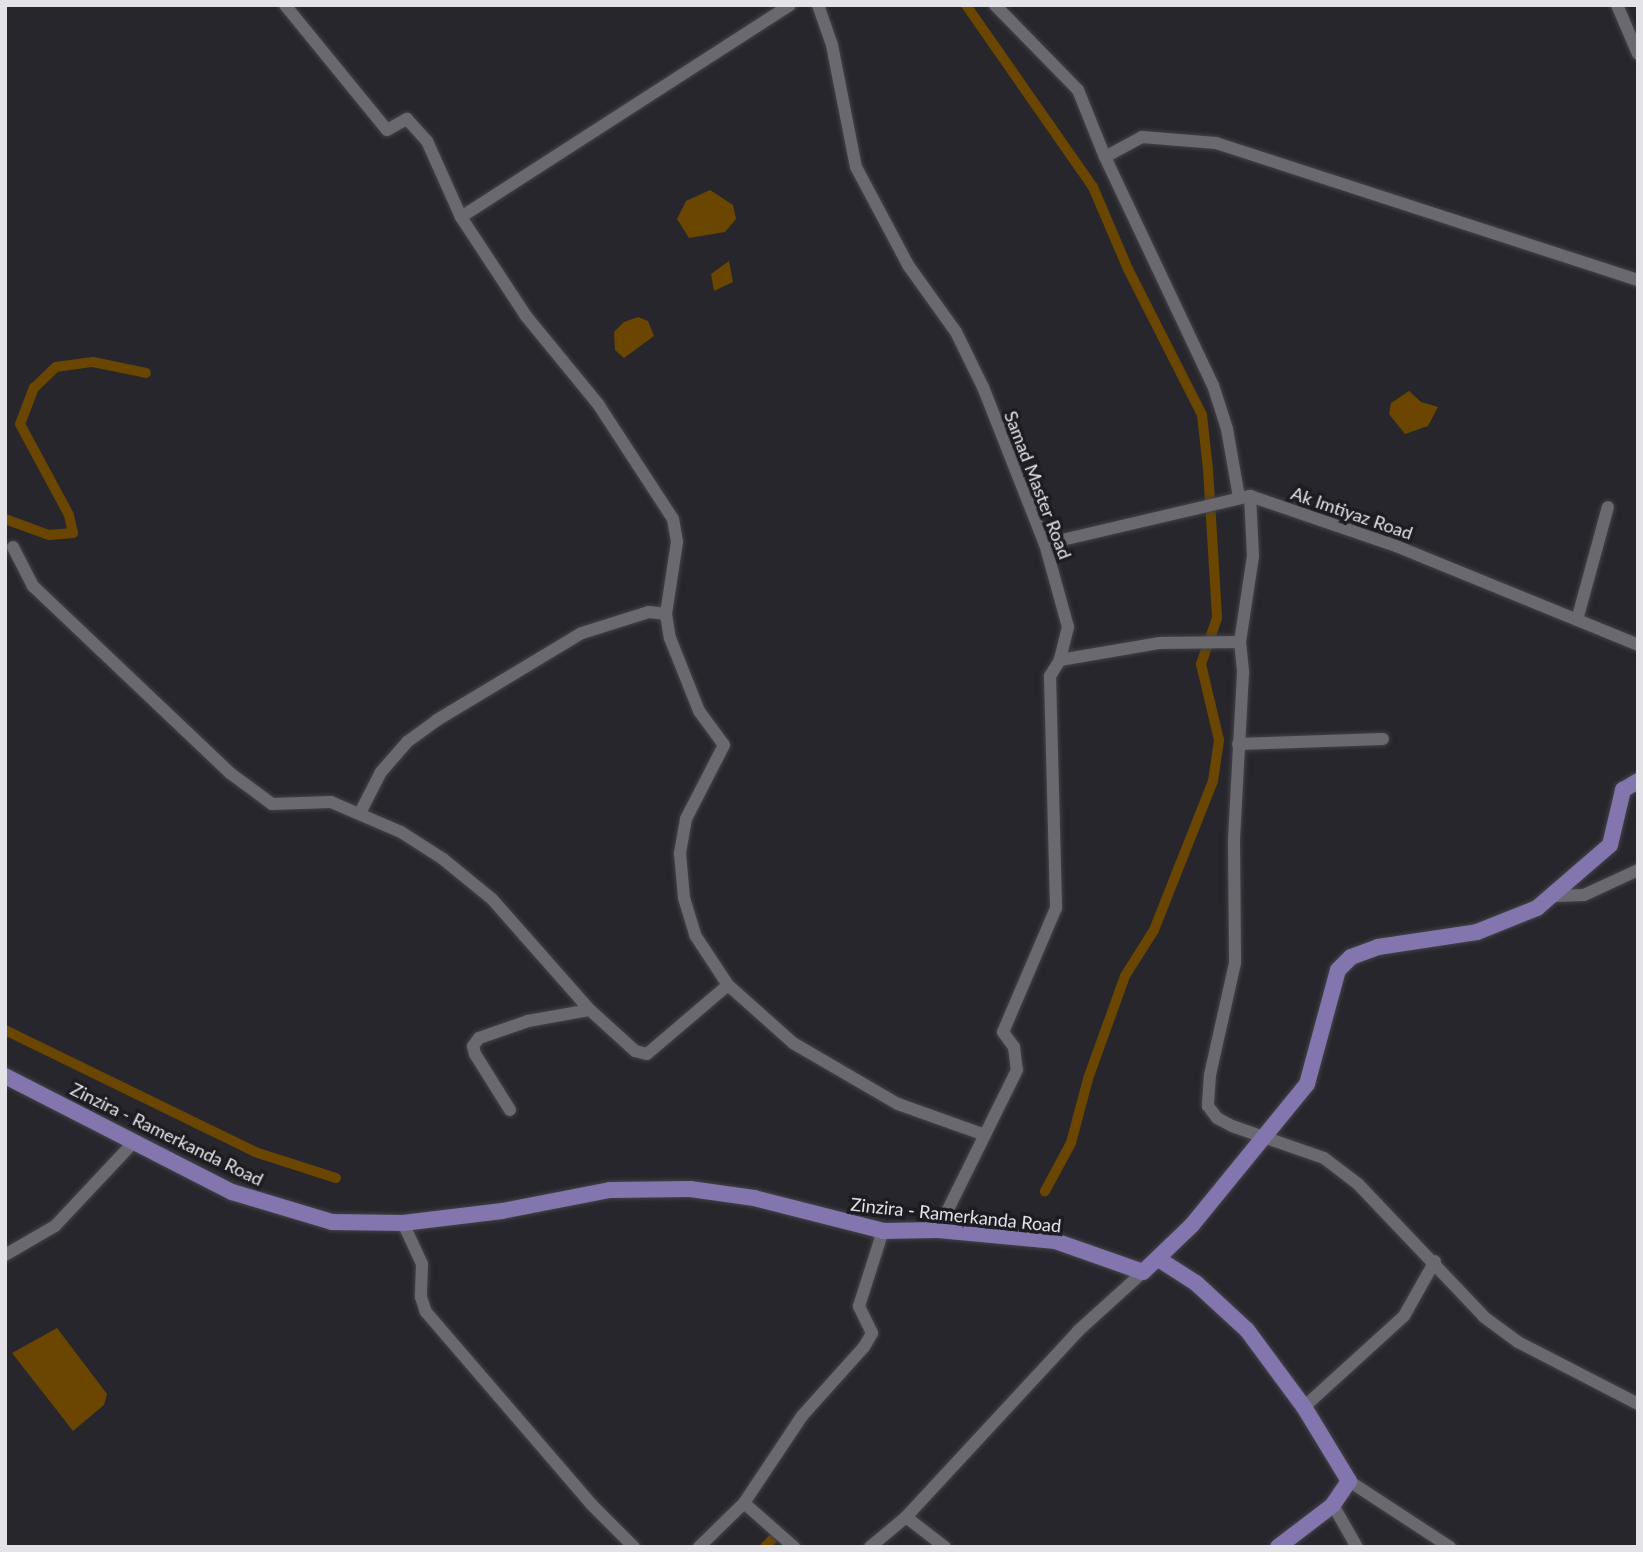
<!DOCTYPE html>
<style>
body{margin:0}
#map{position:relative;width:1643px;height:1552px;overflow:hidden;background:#27262c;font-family:Lato,sans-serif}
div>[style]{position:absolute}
.water>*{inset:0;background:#6a4600}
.canal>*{height:10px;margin:-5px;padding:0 5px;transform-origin:5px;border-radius:5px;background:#6a4600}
.roads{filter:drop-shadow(0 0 2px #434247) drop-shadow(0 0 2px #434247)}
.minor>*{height:12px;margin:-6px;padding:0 6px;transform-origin:6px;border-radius:6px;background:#6a6970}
.major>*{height:16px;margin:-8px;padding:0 8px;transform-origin:8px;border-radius:8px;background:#8375ad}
span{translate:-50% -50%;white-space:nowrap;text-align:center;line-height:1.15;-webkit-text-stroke:7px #1d1c22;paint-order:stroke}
.street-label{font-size:18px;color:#e4e4e8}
.frame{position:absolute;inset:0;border:7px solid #e4e4e8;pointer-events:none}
</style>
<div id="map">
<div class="water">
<div style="clip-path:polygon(710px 190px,733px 205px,736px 219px,725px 232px,689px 238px,677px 219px,686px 201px)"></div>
<div style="clip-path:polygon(729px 261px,733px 282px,714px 291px,711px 274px)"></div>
<div style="clip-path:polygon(638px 317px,648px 321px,654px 336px,624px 358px,615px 350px,614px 332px,624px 322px)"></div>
<div style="clip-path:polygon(1409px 391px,1421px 402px,1438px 407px,1428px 426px,1405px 434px,1389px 414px,1391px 403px)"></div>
<div style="clip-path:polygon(57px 1328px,107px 1394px,104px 1405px,73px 1431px,12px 1353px)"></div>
</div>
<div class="canal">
<div style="left:966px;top:5px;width:222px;rotate:55.1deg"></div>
<div style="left:1093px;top:187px;width:89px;rotate:66.9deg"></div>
<div style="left:1128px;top:269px;width:164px;rotate:63.1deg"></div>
<div style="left:1202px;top:415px;width:54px;rotate:83.7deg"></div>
<div style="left:1208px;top:469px;width:149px;rotate:86.5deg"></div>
<div style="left:1217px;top:618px;width:49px;rotate:109.2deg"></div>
<div style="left:1201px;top:664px;width:78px;rotate:76.7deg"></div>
<div style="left:1219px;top:740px;width:41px;rotate:98.3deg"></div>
<div style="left:1213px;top:781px;width:160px;rotate:111.6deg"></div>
<div style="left:1154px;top:930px;width:54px;rotate:122.2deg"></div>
<div style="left:1125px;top:976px;width:109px;rotate:109.8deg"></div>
<div style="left:1088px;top:1079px;width:66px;rotate:104.9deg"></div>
<div style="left:1071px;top:1143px;width:55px;rotate:118.4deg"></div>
<div style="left:5px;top:519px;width:47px;rotate:20deg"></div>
<div style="left:49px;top:535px;width:24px;rotate:-5deg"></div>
<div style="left:73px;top:533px;width:18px;rotate:-103deg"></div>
<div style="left:69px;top:515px;width:103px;rotate:-118.3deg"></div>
<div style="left:20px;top:424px;width:39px;rotate:-69deg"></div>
<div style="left:34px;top:388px;width:30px;rotate:-44deg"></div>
<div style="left:56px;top:367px;width:37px;rotate:-8deg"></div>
<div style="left:93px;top:362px;width:54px;rotate:11.7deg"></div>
<div style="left:5px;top:1030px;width:278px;rotate:26deg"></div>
<div style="left:255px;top:1152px;width:85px;rotate:17.8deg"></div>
<div style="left:765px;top:1547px;width:16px;rotate:-47deg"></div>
</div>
<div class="roads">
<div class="minor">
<div style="left:285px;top:5px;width:161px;rotate:50.8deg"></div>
<div style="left:387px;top:130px;width:23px;rotate:-29deg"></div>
<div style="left:407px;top:119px;width:30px;rotate:48deg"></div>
<div style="left:427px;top:141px;width:83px;rotate:65.9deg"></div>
<div style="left:461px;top:217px;width:391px;rotate:-32.8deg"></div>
<div style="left:818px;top:5px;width:42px;rotate:70.7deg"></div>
<div style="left:832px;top:45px;width:124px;rotate:78.9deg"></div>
<div style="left:856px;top:167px;width:111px;rotate:62deg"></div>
<div style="left:908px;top:265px;width:82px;rotate:54.4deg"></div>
<div style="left:956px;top:332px;width:61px;rotate:63.9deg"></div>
<div style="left:983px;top:387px;width:169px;rotate:68.5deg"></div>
<div style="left:1045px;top:544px;width:86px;rotate:74.5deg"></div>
<div style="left:1068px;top:627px;width:34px;rotate:104deg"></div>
<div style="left:1060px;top:660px;width:19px;rotate:122deg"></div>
<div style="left:1050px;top:676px;width:232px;rotate:88.5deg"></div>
<div style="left:1056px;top:908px;width:135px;rotate:113.1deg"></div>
<div style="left:1003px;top:1032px;width:19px;rotate:54deg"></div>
<div style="left:1014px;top:1047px;width:23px;rotate:83deg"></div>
<div style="left:1017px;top:1070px;width:178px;rotate:116.3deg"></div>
<div style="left:995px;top:5px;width:119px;rotate:45.7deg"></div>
<div style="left:1078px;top:90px;width:72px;rotate:68.1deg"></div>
<div style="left:1105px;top:157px;width:42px;rotate:-28.4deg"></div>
<div style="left:1142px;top:137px;width:74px;rotate:4.6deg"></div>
<div style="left:1216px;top:143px;width:444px;rotate:18deg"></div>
<div style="left:1617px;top:5px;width:53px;rotate:66.8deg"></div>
<div style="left:1105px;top:157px;width:252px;rotate:64.7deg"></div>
<div style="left:1213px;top:385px;width:46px;rotate:72.3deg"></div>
<div style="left:1227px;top:429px;width:69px;rotate:80deg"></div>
<div style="left:461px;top:217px;width:118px;rotate:56.7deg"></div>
<div style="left:526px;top:316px;width:114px;rotate:50.7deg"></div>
<div style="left:598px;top:404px;width:137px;rotate:56.9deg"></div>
<div style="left:673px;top:519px;width:23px;rotate:80deg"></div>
<div style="left:677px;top:542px;width:73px;rotate:98.7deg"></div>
<div style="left:666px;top:614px;width:24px;rotate:81deg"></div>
<div style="left:670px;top:638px;width:79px;rotate:68.3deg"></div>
<div style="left:699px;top:711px;width:42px;rotate:53.7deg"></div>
<div style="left:724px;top:745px;width:83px;rotate:117.2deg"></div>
<div style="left:686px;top:819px;width:35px;rotate:100deg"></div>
<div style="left:680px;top:853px;width:45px;rotate:84.9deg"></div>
<div style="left:684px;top:898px;width:39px;rotate:73deg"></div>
<div style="left:695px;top:935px;width:60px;rotate:56.6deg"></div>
<div style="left:728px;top:985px;width:87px;rotate:41.7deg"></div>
<div style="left:793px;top:1043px;width:121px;rotate:30.2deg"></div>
<div style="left:898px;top:1104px;width:92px;rotate:19.6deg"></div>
<div style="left:1250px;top:496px;width:60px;rotate:87.1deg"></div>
<div style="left:1253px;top:556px;width:87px;rotate:98.6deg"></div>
<div style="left:1240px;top:642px;width:31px;rotate:84deg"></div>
<div style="left:1243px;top:673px;width:168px;rotate:93.1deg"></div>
<div style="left:1234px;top:841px;width:122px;rotate:89.5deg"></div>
<div style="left:1235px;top:963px;width:115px;rotate:102.6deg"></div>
<div style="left:1210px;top:1075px;width:31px;rotate:94deg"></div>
<div style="left:1208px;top:1106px;width:15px;rotate:53deg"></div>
<div style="left:1217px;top:1118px;width:17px;rotate:28deg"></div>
<div style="left:1232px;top:1126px;width:97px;rotate:19.2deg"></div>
<div style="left:1324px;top:1158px;width:43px;rotate:37.4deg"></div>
<div style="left:1358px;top:1184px;width:183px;rotate:46.5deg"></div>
<div style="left:1484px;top:1317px;width:42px;rotate:36.3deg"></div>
<div style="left:1518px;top:1342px;width:135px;rotate:27.3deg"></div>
<div style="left:1045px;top:544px;width:211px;rotate:-13.2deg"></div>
<div style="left:1250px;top:496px;width:154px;rotate:18.9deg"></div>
<div style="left:1396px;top:546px;width:261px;rotate:22.2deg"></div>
<div style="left:13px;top:547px;width:44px;rotate:62.9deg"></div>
<div style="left:33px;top:586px;width:272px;rotate:43.5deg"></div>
<div style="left:230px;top:773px;width:52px;rotate:36.4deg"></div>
<div style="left:272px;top:804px;width:59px;rotate:-1.9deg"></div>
<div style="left:331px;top:802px;width:76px;rotate:23.2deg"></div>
<div style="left:401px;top:832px;width:50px;rotate:32.7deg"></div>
<div style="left:443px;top:859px;width:63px;rotate:39.2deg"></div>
<div style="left:492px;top:899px;width:148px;rotate:48.6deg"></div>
<div style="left:590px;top:1010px;width:61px;rotate:42.3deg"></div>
<div style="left:635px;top:1051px;width:12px;rotate:14deg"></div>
<div style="left:647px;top:1054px;width:106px;rotate:-40.4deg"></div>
<div style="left:1577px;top:620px;width:117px;rotate:-74.7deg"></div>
<div style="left:1060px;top:660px;width:100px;rotate:-9.7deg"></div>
<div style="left:1159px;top:643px;width:81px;rotate:-0.7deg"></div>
<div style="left:1238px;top:744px;width:145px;rotate:-2deg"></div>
<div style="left:360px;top:813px;width:46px;rotate:-62.9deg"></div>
<div style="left:381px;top:772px;width:40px;rotate:-49deg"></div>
<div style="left:407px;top:742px;width:37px;rotate:-36deg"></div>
<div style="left:437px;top:720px;width:169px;rotate:-31deg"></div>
<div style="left:582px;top:633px;width:70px;rotate:-17.4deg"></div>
<div style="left:649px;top:612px;width:17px;rotate:7deg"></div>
<div style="left:1555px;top:896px;width:29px;rotate:-2deg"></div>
<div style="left:1584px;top:895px;width:60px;rotate:-24.8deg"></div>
<div style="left:510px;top:1110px;width:66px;rotate:-122deg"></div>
<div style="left:475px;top:1054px;width:8px;rotate:-104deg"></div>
<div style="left:473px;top:1046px;width:10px;rotate:-53deg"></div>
<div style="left:479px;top:1038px;width:52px;rotate:-19.1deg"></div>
<div style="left:528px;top:1021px;width:63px;rotate:-10.1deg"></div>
<div style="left:403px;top:1223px;width:45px;rotate:65.1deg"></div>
<div style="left:422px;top:1264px;width:33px;rotate:92deg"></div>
<div style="left:421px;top:1297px;width:16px;rotate:72deg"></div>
<div style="left:426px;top:1312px;width:253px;rotate:49.3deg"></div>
<div style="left:591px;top:1504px;width:61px;rotate:45deg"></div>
<div style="left:5px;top:1255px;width:58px;rotate:-30.1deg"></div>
<div style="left:55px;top:1226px;width:115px;rotate:-46.8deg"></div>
<div style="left:1304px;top:1407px;width:135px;rotate:-42.3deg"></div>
<div style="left:1404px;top:1316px;width:63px;rotate:-60.6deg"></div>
<div style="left:1349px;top:1481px;width:121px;rotate:33.2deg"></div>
<div style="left:744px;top:1503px;width:67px;rotate:41.3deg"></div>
<div style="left:1333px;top:1505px;width:48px;rotate:60.3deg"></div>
<div style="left:906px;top:1517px;width:49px;rotate:37.6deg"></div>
<div style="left:699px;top:1547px;width:63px;rotate:-44.4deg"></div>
<div style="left:744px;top:1503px;width:105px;rotate:-56.3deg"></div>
<div style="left:802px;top:1416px;width:93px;rotate:-48.1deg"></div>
<div style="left:864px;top:1347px;width:16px;rotate:-60deg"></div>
<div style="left:872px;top:1333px;width:30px;rotate:-116deg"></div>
<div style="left:859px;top:1306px;width:79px;rotate:-72.3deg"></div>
<div style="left:870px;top:1547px;width:47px;rotate:-39.8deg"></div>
<div style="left:906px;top:1517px;width:253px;rotate:-47.2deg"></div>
<div style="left:1078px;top:1331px;width:88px;rotate:-42.2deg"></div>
</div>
<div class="major">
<div style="left:5px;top:1076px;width:255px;rotate:27.1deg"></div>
<div style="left:232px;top:1192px;width:104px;rotate:16.7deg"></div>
<div style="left:332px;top:1222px;width:71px;rotate:0.8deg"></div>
<div style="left:403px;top:1223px;width:100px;rotate:-6.9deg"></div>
<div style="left:502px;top:1211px;width:110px;rotate:-11deg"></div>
<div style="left:610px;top:1190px;width:80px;rotate:-0.7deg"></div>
<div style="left:690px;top:1189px;width:65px;rotate:8deg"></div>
<div style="left:754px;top:1198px;width:133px;rotate:14.3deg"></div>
<div style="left:883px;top:1231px;width:55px;rotate:-1deg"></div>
<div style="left:938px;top:1230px;width:118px;rotate:5.4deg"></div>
<div style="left:1055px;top:1241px;width:93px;rotate:19.4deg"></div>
<div style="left:1143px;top:1272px;width:68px;rotate:-43.8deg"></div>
<div style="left:1192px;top:1225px;width:182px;rotate:-50.8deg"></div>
<div style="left:1307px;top:1084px;width:118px;rotate:-74.8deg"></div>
<div style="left:1338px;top:970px;width:18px;rotate:-45deg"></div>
<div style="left:1351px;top:957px;width:29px;rotate:-20deg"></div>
<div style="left:1378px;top:947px;width:100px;rotate:-8.6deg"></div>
<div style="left:1477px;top:932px;width:65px;rotate:-21.8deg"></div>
<div style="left:1537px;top:908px;width:96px;rotate:-40.8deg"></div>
<div style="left:1610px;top:845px;width:57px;rotate:-76.7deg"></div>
<div style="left:1623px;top:790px;width:17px;rotate:-31deg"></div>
<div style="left:1160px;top:1260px;width:43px;rotate:32.6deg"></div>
<div style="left:1196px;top:1283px;width:69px;rotate:42.7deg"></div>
<div style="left:1247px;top:1330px;width:96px;rotate:53.5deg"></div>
<div style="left:1304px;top:1407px;width:87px;rotate:58.7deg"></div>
<div style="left:1349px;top:1481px;width:29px;rotate:124deg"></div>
<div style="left:1333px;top:1505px;width:69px;rotate:142.6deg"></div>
</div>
</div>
<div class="street-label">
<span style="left:1038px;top:485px;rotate:69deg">Samad Master Road</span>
<span style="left:1352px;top:513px;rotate:19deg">Ak Imtiyaz Road</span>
<span style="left:167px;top:1134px;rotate:26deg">Zinzira - Ramerkanda Road</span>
<span style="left:956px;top:1215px;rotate:6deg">Zinzira - Ramerkanda Road</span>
</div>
<div class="frame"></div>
</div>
